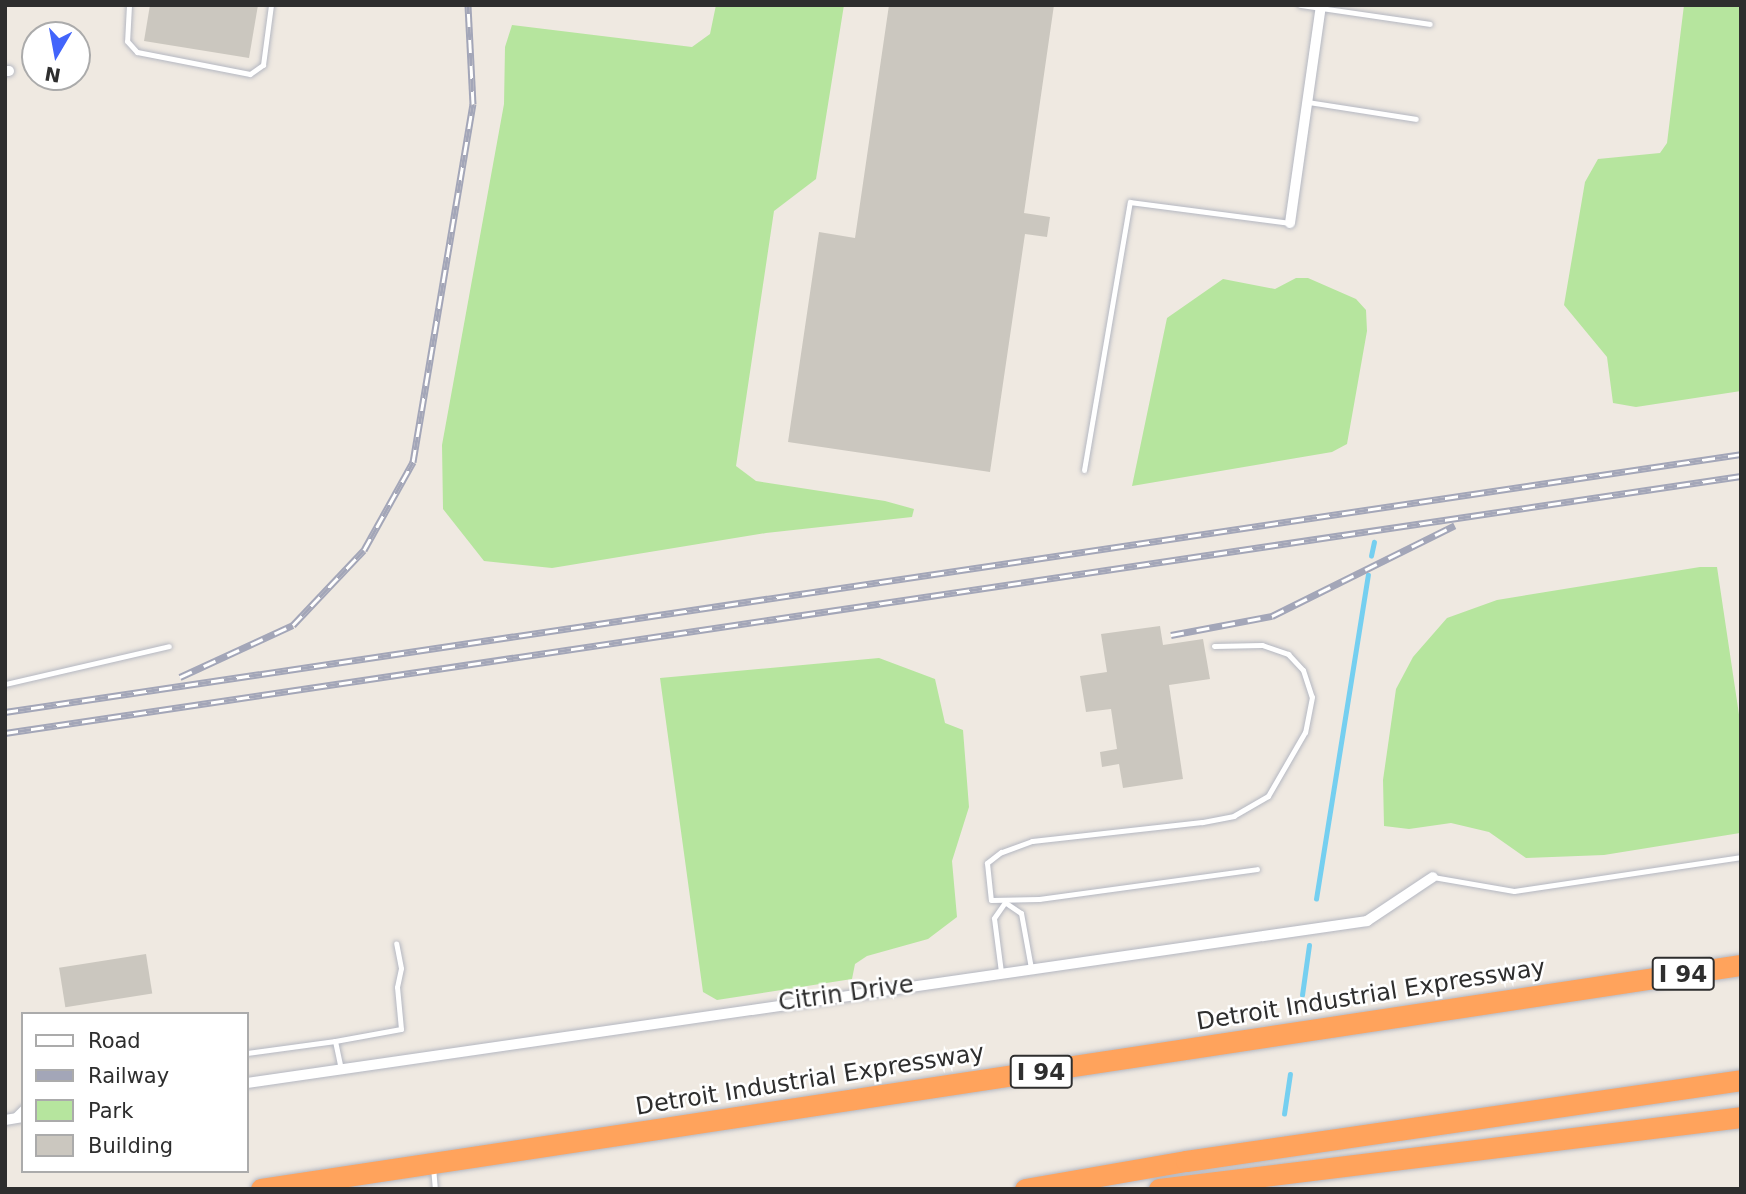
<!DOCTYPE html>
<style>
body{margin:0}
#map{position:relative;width:1746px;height:1194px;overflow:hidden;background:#efe9e1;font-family:"DejaVu Sans",sans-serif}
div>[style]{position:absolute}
.green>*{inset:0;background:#b6e59e}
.stream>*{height:4.5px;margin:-2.25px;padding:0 2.25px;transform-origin:2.25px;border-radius:2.25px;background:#75cff0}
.building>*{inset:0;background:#cbc7bf;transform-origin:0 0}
.roads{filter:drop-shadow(0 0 2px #b4b7c1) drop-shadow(0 0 2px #b4b7c1)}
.service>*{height:5px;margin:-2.5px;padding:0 2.5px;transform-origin:2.5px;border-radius:2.5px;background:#fff}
.minor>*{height:10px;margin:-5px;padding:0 5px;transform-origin:5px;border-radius:5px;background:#fff}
.motorway>*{height:21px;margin:-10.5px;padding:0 10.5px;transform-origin:10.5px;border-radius:10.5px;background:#ffa35c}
.rail>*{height:7px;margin-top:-3.5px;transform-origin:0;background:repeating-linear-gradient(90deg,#fff 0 13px,#a3a6b8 0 26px);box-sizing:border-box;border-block:2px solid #a3a6b8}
span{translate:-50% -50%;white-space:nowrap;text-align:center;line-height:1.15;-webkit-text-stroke:5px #fff;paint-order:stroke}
.shield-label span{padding:2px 5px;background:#fff;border:2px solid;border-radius:5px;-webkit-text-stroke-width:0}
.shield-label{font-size:23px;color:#2e2e2e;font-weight:700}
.street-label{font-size:24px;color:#2e2e2e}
.frame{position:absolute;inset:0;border:7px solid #2e2e2e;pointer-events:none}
.legend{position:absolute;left:21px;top:1012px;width:228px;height:161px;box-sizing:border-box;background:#fff;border:2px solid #ababab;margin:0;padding:9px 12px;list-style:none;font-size:21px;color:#2e2e2e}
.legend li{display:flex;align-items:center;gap:14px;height:35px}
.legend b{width:35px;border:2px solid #ababab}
.north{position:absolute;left:21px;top:21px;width:70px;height:70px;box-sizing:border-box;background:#fff;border:2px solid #ababab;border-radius:50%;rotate:190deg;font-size:19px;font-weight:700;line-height:28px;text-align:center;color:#2e2e2e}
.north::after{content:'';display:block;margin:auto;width:24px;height:32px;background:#4264fb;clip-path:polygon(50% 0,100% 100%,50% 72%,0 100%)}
</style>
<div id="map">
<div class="green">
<div style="clip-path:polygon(716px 5px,844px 5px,816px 179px,774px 211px,736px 466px,756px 481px,885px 501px,914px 509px,912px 517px,766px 533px,552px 568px,484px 561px,443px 509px,442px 445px,504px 104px,505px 47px,512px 25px,692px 47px,710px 34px)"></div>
<div style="clip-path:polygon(1684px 5px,1741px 5px,1741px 391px,1636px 407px,1613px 403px,1607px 357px,1564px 305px,1585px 182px,1598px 159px,1660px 153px,1667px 143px)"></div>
<div style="clip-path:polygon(1296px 278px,1308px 278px,1356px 299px,1366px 310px,1367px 331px,1347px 444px,1332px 452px,1132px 486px,1167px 318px,1223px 279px,1275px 289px)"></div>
<div style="clip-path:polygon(1700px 567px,1717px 567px,1741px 728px,1740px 833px,1604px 855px,1526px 858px,1489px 832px,1451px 823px,1409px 829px,1384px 826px,1383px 780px,1396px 689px,1413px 657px,1447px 618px,1497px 600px)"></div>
<div style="clip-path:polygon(879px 658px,935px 679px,945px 723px,963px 730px,969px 807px,952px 861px,957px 917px,928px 939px,867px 956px,855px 964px,852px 979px,717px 1000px,703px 992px,660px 678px)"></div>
</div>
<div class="stream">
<div style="left:1371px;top:556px;width:14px;rotate:-78deg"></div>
<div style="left:1316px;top:899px;width:328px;rotate:-80.9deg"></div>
<div style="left:1302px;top:995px;width:50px;rotate:-82deg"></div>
<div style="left:1284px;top:1114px;width:40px;rotate:-81.5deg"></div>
</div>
<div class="building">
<div style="clip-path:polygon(150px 5px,258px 5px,249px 58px,144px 41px)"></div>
<div style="clip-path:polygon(889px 5px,1054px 5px,1024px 213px,1050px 217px,1047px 237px,1025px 234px,990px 472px,788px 442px,819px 232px,855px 238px)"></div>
<div style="clip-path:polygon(1160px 626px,1163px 645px,1203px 639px,1210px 679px,1169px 685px,1183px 779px,1123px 788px,1119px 764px,1102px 767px,1100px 752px,1117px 749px,1111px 709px,1086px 712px,1080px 676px,1107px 672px,1101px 634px)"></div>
<div style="left:146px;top:954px;width:40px;height:88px;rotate:81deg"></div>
</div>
<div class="roads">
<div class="service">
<div style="left:129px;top:5px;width:36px;rotate:93deg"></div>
<div style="left:127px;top:41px;width:15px;rotate:48deg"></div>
<div style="left:137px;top:52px;width:115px;rotate:11deg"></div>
<div style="left:250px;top:74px;width:16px;rotate:-35deg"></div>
<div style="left:263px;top:65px;width:61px;rotate:-82.4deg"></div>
<div style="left:1300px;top:5px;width:131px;rotate:8.3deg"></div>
<div style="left:1308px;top:102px;width:109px;rotate:8.9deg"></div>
<div style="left:1084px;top:470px;width:272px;rotate:-80.3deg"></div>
<div style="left:1130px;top:202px;width:161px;rotate:7.5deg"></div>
<div style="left:1214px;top:646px;width:48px;rotate:-1.2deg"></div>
<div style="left:1262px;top:645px;width:28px;rotate:19deg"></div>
<div style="left:1288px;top:654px;width:22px;rotate:47deg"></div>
<div style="left:1303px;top:670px;width:28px;rotate:72deg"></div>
<div style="left:1312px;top:697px;width:36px;rotate:101deg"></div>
<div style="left:1305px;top:732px;width:74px;rotate:120deg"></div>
<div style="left:1268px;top:796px;width:39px;rotate:150deg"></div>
<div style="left:1234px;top:816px;width:33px;rotate:169deg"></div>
<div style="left:1202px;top:822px;width:171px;rotate:173.6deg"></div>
<div style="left:1032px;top:841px;width:33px;rotate:160deg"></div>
<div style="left:1001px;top:852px;width:18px;rotate:142deg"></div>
<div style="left:987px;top:863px;width:37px;rotate:84deg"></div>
<div style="left:991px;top:900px;width:48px;rotate:-1.2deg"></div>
<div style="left:1039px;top:899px;width:220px;rotate:-7.8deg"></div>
<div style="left:5px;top:684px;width:168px;rotate:-13deg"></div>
<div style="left:1433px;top:877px;width:82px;rotate:9.8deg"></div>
<div style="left:1514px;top:891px;width:230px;rotate:-8.5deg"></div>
<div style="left:1006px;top:903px;width:18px;rotate:34deg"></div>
<div style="left:1021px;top:913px;width:56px;rotate:79.7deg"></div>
<div style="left:1001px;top:972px;width:54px;rotate:-97.4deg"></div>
<div style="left:994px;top:918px;width:19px;rotate:-55deg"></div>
<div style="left:335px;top:1041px;width:67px;rotate:-10.3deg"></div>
<div style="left:401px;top:1029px;width:42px;rotate:-95.4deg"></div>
<div style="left:397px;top:987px;width:19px;rotate:-78deg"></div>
<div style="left:401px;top:968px;width:25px;rotate:-101deg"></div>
<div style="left:247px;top:1053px;width:89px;rotate:-7.8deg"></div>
<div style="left:335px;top:1041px;width:29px;rotate:78deg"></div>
<div style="left:14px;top:1116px;width:13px;rotate:-45deg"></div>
<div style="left:433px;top:1167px;width:22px;rotate:85deg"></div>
</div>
<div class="minor">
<div style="left:5px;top:71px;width:4px"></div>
<div style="left:1290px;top:223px;width:220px;rotate:-81.9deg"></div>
<div style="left:247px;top:1083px;width:1132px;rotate:-8.23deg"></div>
<div style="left:1367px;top:921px;width:79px;rotate:-33.7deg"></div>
<div style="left:5px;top:1120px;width:18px;rotate:-9deg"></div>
</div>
<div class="motorway">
<div style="left:261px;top:1189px;width:1497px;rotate:-8.61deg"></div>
<div style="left:1025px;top:1189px;width:163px;rotate:-9.9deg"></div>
<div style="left:1186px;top:1161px;width:561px;rotate:-8.3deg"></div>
<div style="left:1159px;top:1189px;width:586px;rotate:-7.05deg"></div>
</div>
</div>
<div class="rail">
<div style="left:1171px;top:635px;width:103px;rotate:-10.7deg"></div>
<div style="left:1272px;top:616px;width:204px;rotate:-26.4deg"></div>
<div style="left:180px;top:677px;width:124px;rotate:-24.7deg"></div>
<div style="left:293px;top:625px;width:103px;rotate:-46.6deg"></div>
<div style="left:364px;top:550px;width:101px;rotate:-60.9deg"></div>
<div style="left:413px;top:462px;width:363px;rotate:-80.5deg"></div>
<div style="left:473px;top:104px;width:99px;rotate:-92.9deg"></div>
<div style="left:5px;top:712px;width:1755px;rotate:-8.45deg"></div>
<div style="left:5px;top:733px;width:1755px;rotate:-8.42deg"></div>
</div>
<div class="shield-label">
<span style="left:1683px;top:974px">I 94</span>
<span style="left:1041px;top:1072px">I 94</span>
</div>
<div class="street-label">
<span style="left:846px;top:994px;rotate:-8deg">Citrin Drive</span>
<span style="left:1371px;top:995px;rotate:-9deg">Detroit Industrial Expressway</span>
<span style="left:810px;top:1080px;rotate:-9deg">Detroit Industrial Expressway</span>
</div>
<div class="frame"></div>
<ul class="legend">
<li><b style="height:9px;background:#fff"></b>Road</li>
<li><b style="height:9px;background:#a3a6b8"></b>Railway</li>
<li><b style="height:19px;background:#b6e59e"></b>Park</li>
<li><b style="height:19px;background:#cbc7bf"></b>Building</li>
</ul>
<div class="north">N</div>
</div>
